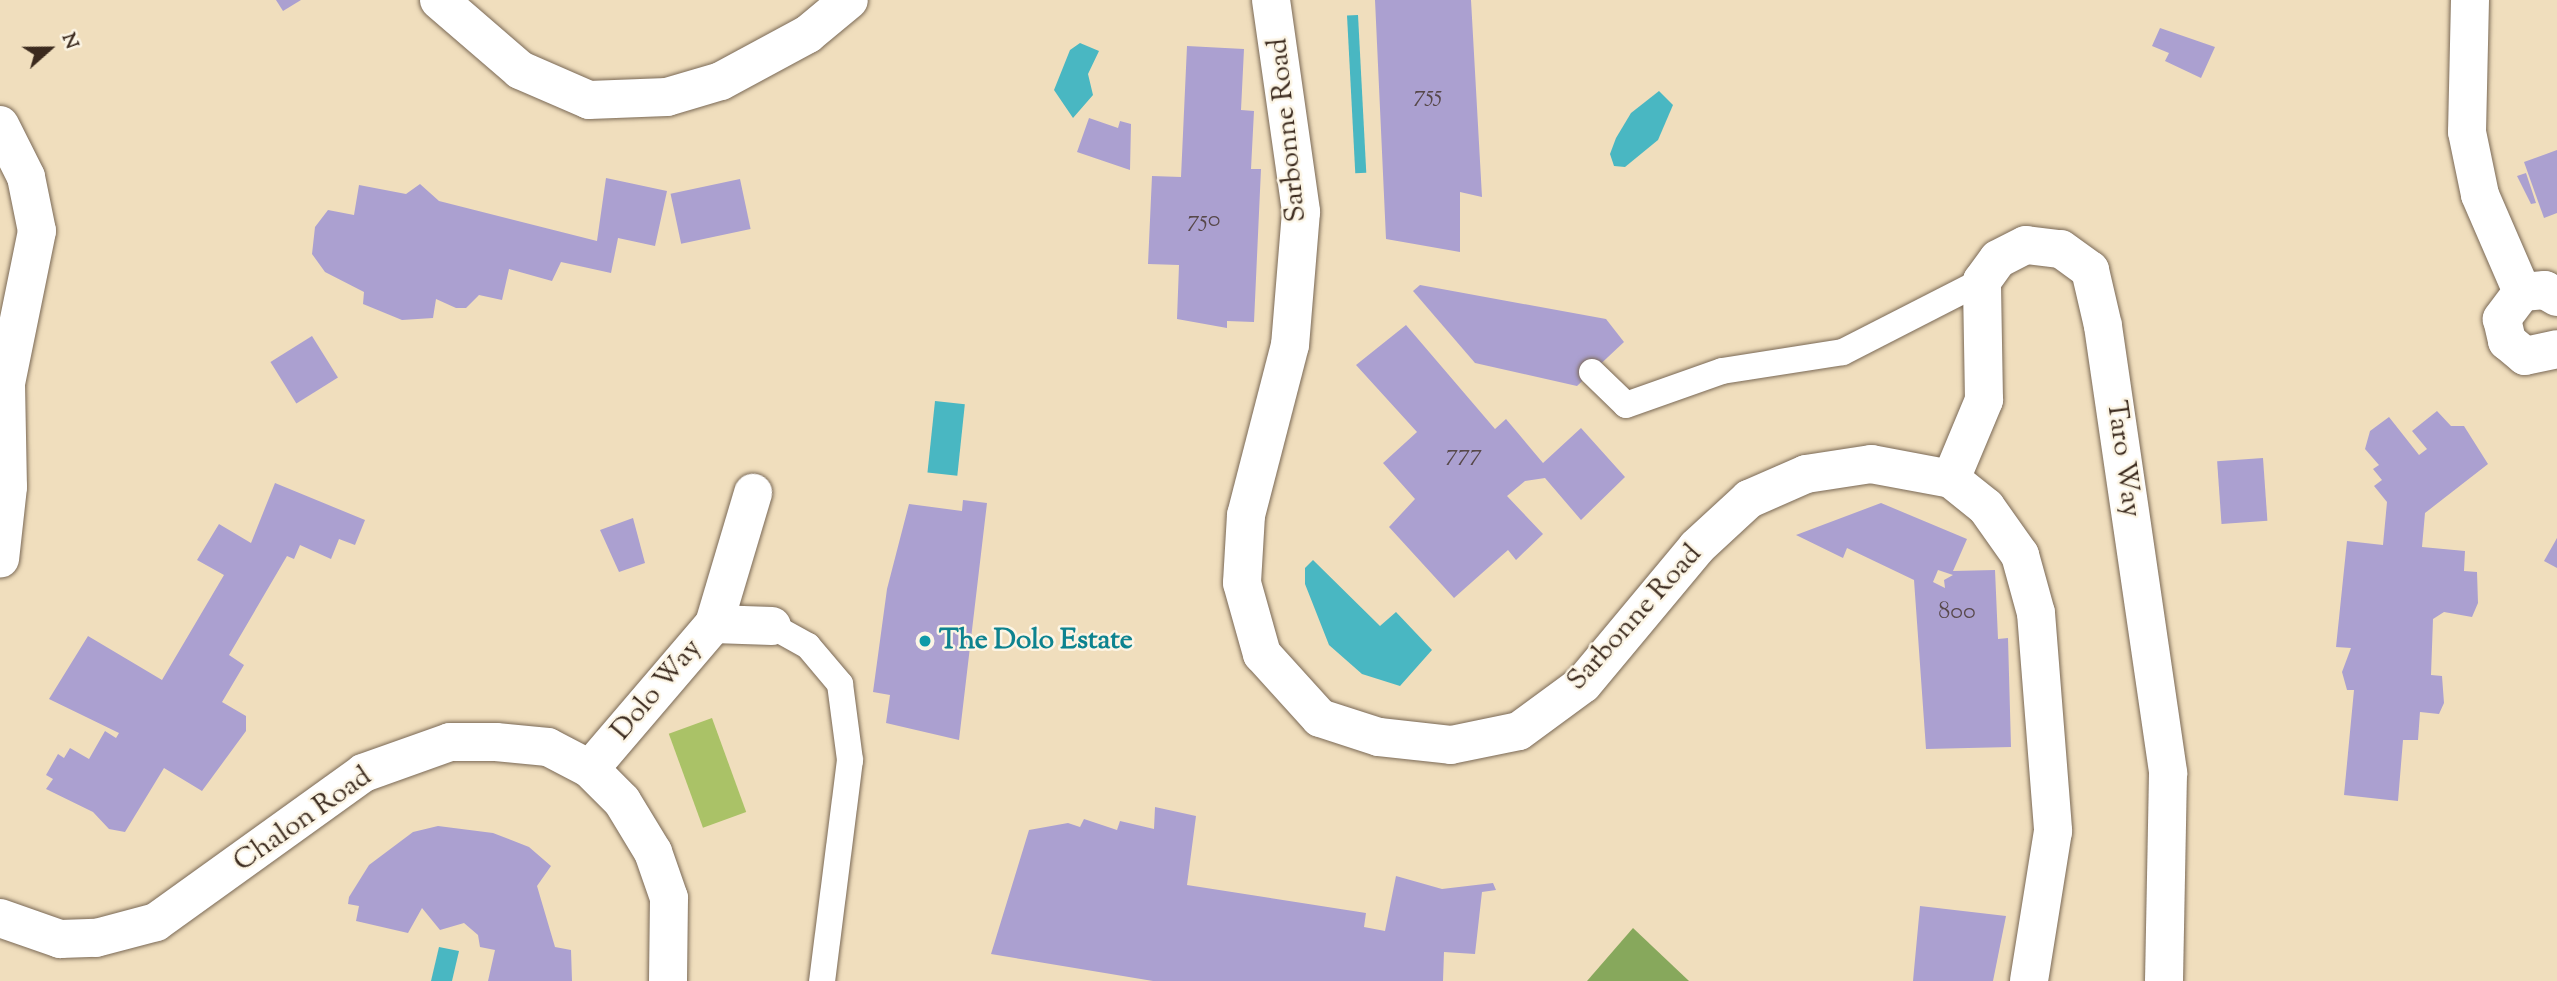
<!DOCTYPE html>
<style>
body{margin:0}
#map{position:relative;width:2557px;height:981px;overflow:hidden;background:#f0debd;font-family:"Sorts Mill Goudy",serif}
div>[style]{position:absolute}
.green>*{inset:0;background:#aac267;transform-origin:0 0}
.forest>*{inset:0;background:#87a85c}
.water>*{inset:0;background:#49b7c2;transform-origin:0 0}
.building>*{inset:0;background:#aba0d0;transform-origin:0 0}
.roads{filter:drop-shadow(0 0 2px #7a6956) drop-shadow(0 0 2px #7a6956)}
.service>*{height:26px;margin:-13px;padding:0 13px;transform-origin:13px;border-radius:13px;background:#fff}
.minor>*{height:38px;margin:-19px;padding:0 19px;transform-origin:19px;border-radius:19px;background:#fff}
.dots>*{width:19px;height:19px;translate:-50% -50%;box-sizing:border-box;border:4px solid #fcf5e5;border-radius:50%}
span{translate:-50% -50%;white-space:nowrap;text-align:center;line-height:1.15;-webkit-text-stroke:5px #fcf5e5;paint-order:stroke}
.number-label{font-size:24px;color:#57484a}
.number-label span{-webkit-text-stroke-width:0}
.street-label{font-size:28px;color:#3b2a1e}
.culture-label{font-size:28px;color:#0d838f;font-weight:700}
.left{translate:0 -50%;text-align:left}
.north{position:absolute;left:14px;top:14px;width:70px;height:70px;-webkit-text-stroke:5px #fcf5e5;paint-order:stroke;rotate:69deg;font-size:19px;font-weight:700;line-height:28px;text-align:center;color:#3b2a1e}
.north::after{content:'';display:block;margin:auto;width:24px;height:32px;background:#3b2a1e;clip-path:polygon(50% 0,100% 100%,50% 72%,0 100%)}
</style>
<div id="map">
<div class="green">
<div style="left:712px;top:718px;width:100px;height:46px;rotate:70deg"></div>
</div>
<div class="forest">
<div style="clip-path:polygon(1633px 928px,1689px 981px,1587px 981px)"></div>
</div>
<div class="water">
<div style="left:1358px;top:15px;width:158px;height:11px;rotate:87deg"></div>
<div style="clip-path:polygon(1080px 43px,1099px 51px,1088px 74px,1093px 95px,1073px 118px,1054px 90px,1070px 50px)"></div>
<div style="clip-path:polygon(1659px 91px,1673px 105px,1658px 140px,1625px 167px,1614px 166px,1610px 154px,1616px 138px,1631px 113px)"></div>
<div style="left:935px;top:401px;width:30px;height:72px;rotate:6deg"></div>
<div style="clip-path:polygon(1313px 560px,1380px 626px,1396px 612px,1432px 650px,1400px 686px,1362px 674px,1329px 645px,1305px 584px,1305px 568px)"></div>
<div style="clip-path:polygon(439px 947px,459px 951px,452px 981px,431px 981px)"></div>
</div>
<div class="building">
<div style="clip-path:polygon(276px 0,301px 0,283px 11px)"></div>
<div style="clip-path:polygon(1375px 0,1471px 0,1482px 197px,1460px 192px,1460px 252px,1386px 239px)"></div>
<div style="clip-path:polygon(2160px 28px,2215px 47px,2201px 78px,2165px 61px,2169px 53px,2152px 46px)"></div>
<div style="clip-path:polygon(1187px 46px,1244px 49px,1241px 110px,1254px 111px,1251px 169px,1261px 169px,1254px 322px,1227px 321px,1227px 328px,1177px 319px,1179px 265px,1148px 264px,1152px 176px,1181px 177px)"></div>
<div style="clip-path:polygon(1089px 118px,1118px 128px,1120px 121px,1131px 124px,1130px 170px,1077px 152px)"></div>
<div style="clip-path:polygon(2557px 150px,2557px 213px,2544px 218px,2524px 162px)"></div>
<div style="clip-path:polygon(2526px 173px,2536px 203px,2531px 204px,2517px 176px)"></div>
<div style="clip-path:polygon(606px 178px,667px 191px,655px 246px,618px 238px,611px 273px,561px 262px,552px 281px,509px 269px,502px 300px,479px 295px,466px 308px,456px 308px,436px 299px,433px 318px,402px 320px,363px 304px,364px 292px,325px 272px,312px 254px,315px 227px,328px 210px,354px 215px,359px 185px,406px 194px,420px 184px,439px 201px,597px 241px)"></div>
<div style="left:740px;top:179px;width:51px;height:71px;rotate:78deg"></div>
<div style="clip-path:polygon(1420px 285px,1606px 319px,1624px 342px,1577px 386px,1475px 363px,1413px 291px)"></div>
<div style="clip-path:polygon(1406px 325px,1495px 429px,1506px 419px,1543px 463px,1581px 428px,1625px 477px,1581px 520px,1545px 478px,1525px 481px,1507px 496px,1543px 534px,1516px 560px,1508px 550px,1454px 598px,1389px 527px,1415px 499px,1383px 463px,1417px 432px,1356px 365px)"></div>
<div style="left:312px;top:336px;width:49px;height:49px;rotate:58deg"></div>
<div style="clip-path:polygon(2437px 411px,2451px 426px,2464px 426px,2488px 464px,2425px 513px,2422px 547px,2465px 551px,2464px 571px,2477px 572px,2478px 603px,2472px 617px,2444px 612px,2433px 619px,2431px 675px,2442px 676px,2444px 703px,2439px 714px,2420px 712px,2418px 740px,2403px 740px,2398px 801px,2344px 795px,2354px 690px,2347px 690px,2342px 672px,2351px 648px,2336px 647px,2347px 541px,2383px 545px,2387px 502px,2374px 486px,2382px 480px,2373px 469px,2379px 465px,2365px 449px,2370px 431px,2389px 417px,2419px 455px,2427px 449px,2412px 431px)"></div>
<div style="left:2263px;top:458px;width:63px;height:46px;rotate:86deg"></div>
<div style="clip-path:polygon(275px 483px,365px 520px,355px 545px,339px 539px,331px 559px,300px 545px,294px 559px,287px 556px,229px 655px,244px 665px,222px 702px,246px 716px,246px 731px,202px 791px,164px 768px,125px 832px,109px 829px,93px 812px,46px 789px,53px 779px,46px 775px,58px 754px,64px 758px,70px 748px,89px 759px,105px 731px,116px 738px,119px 733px,49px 699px,88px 636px,162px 680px,224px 575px,197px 560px,219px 524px,251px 543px)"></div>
<div style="clip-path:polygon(963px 500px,987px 503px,959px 740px,886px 723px,890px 695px,873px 692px,887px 589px,909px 504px,962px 511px)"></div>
<div style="clip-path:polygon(evenodd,1881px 503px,1967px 539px,1953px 571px,1995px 570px,1998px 639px,2008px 638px,2011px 747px,1926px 749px,1914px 580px,1847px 548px,1843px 558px,1796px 535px,1881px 503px,1938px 570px,1953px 575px,1944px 580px,1945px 588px,1933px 582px,1938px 570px)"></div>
<div style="clip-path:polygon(633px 518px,645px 563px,619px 572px,600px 530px)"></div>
<div style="clip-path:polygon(2557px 538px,2557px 568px,2544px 561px)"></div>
<div style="clip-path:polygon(1155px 807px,1196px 816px,1187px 885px,1366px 913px,1364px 927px,1385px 931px,1396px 876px,1442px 889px,1493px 883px,1496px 890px,1482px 892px,1475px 954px,1444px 952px,1443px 981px,1153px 981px,991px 954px,1029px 830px,1068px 823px,1080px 827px,1084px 819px,1117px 830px,1120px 821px,1154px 829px)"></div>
<div style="clip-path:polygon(438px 826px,493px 833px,529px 847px,551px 866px,537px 886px,555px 947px,571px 950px,572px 981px,488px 981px,495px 950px,480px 947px,478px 935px,464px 923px,440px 930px,422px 908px,408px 933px,356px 921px,359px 906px,348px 904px,349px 897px,369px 865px,413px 832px)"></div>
<div style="clip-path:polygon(1920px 906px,2006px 916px,1993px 981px,1913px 981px)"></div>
</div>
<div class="roads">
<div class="service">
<div style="left:1592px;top:372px;width:47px;rotate:44.1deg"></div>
<div style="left:1626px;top:405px;width:102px;rotate:-19.5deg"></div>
<div style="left:1722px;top:371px;width:122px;rotate:-8.9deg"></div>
<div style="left:1843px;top:352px;width:156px;rotate:-27.1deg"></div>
<div style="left:772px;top:626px;width:41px;rotate:29.1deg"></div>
<div style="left:808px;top:646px;width:50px;rotate:49.9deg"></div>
<div style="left:840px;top:684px;width:77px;rotate:82.5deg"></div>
<div style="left:850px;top:760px;width:223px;rotate:97.2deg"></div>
</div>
<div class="minor">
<div style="left:439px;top:0;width:107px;rotate:40.8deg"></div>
<div style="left:520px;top:70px;width:75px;rotate:23.5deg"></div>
<div style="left:589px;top:100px;width:78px;rotate:-2.2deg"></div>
<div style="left:667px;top:97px;width:56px;rotate:-16.5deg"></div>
<div style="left:721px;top:81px;width:99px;rotate:-28.4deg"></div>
<div style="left:808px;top:34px;width:53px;rotate:-39.7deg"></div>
<div style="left:1271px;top:0;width:214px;rotate:81.9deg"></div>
<div style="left:1301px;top:212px;width:133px;rotate:94.7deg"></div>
<div style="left:1290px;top:345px;width:176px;rotate:104.5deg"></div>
<div style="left:1246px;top:515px;width:68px;rotate:93.4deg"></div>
<div style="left:1242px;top:583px;width:74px;rotate:74.3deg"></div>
<div style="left:1262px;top:654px;width:86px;rotate:47.8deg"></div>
<div style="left:1320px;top:718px;width:62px;rotate:17.9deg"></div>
<div style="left:1379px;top:737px;width:72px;rotate:6.3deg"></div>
<div style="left:1451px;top:745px;width:69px;rotate:-11.6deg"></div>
<div style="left:1519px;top:731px;width:79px;rotate:-36.3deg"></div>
<div style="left:1583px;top:684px;width:178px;rotate:-50.2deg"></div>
<div style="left:1697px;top:547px;width:71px;rotate:-42.7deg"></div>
<div style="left:1749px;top:499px;width:62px;rotate:-23.7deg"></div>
<div style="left:1806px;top:474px;width:66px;rotate:-8.7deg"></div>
<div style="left:1871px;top:464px;width:81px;rotate:10.6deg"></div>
<div style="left:1951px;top:479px;width:45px;rotate:38.7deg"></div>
<div style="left:1986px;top:507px;width:59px;rotate:54.7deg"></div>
<div style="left:2020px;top:555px;width:60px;rotate:74.6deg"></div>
<div style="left:2036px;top:613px;width:219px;rotate:85.5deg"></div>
<div style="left:2053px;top:831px;width:152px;rotate:99.1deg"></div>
<div style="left:2470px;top:0;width:132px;rotate:91.3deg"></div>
<div style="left:2467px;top:132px;width:64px;rotate:78.3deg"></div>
<div style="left:2480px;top:195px;width:106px;rotate:66.6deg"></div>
<div style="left:0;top:125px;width:58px;rotate:63.4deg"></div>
<div style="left:26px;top:177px;width:55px;rotate:78.5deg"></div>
<div style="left:37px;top:231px;width:156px;rotate:101.5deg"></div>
<div style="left:6px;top:384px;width:103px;rotate:88.9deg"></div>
<div style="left:8px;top:487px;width:72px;rotate:96.3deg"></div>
<div style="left:2557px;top:297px;width:14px;rotate:-150deg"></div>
<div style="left:2545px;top:290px;width:23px;rotate:175deg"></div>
<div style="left:2522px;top:292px;width:34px;rotate:127deg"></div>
<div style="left:2502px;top:319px;width:23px;rotate:77deg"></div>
<div style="left:2507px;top:341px;width:23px;rotate:40deg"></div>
<div style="left:2525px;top:356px;width:33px;rotate:-12deg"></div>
<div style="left:1951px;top:479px;width:86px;rotate:-67.3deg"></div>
<div style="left:1984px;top:400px;width:119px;rotate:-91deg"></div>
<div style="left:1982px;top:281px;width:27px;rotate:-54deg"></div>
<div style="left:1998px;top:259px;width:31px;rotate:-27deg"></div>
<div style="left:2026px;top:245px;width:35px;rotate:7deg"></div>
<div style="left:2061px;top:249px;width:36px;rotate:36deg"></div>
<div style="left:2090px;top:270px;width:57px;rotate:76.9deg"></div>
<div style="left:2103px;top:326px;width:452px;rotate:81.7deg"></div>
<div style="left:2168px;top:773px;width:208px;rotate:91.1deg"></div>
<div style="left:714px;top:624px;width:137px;rotate:-73.4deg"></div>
<div style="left:590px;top:769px;width:191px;rotate:-49.5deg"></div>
<div style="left:714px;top:624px;width:58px;rotate:2deg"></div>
<div style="left:0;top:918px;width:64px;rotate:19.3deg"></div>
<div style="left:60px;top:939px;width:36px;rotate:-2deg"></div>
<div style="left:96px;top:938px;width:62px;rotate:-14.9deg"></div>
<div style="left:156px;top:922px;width:255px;rotate:-35.7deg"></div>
<div style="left:363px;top:773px;width:92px;rotate:-19.6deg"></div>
<div style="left:450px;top:742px;width:46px"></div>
<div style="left:496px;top:742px;width:52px;rotate:5.5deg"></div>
<div style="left:548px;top:747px;width:47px;rotate:27.6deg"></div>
<div style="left:590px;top:769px;width:45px;rotate:45deg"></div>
<div style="left:622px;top:801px;width:60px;rotate:58.7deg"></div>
<div style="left:653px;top:852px;width:49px;rotate:70.8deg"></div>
<div style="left:669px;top:898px;width:83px;rotate:90.7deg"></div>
</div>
</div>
<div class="dots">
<div style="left:925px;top:641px;background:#0f9aa8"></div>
</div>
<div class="number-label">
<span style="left:1428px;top:96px">755</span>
<span style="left:1204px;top:221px">750</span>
<span style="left:1464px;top:455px">777</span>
<span style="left:1957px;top:613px">800</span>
</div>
<div class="street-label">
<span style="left:1288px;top:130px;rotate:-96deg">Sarbonne Road</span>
<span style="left:2123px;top:459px;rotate:82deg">Taro Way</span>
<span style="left:1635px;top:618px;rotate:-48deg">Sarbonne Road</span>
<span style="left:657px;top:690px;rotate:-50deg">Dolo Way</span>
<span style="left:303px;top:820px;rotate:-35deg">Chalon Road</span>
</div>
<div class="culture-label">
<span class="left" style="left:939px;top:641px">The Dolo Estate</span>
</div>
<div class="north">N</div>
</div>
